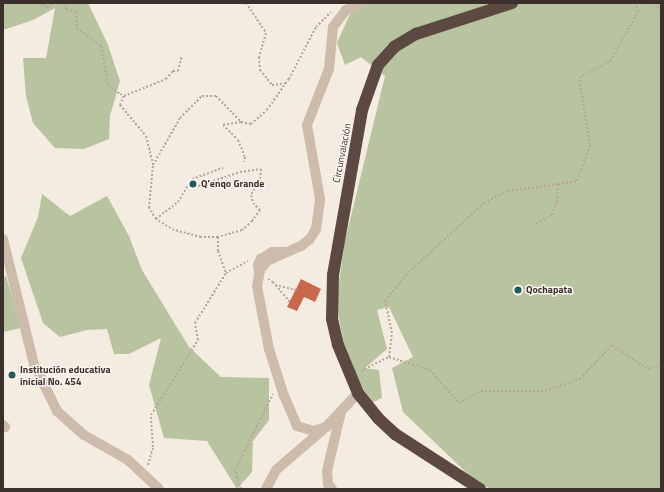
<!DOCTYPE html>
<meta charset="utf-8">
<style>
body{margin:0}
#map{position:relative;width:664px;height:492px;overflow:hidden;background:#f4ebe1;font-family:"Titillium Web",sans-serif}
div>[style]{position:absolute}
.green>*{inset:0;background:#b8c4a0}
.building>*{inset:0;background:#c8694b}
.path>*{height:2px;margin-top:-1px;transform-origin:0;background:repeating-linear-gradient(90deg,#b9a596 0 2px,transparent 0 4px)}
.lane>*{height:5.5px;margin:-2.75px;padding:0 2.75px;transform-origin:2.75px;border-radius:2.75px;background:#cdbbac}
.street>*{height:10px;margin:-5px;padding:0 5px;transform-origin:5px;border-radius:5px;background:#cdbbac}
.highway>*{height:12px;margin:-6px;padding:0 6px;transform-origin:6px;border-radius:6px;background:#5c4a42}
.dots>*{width:11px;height:11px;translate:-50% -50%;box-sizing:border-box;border:2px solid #fbf5ee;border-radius:50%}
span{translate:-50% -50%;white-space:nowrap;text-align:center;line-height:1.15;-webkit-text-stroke:3px #fbf5ee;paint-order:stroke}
.street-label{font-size:10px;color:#3b302b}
.poi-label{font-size:10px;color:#3b302b;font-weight:700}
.left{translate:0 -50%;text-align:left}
.frame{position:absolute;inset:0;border:4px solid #3b302b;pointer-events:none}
</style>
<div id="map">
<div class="green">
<div style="clip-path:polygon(3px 3px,88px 3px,108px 45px,120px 81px,110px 116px,109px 139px,84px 149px,55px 148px,33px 123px,26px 96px,23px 58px,46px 58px,55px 8px,33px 20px,3px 30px)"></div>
<div style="clip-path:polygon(361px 3px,661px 3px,661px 489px,490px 489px,473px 479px,403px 412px,392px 368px,413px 357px,389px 307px,377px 310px,387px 349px,365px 368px,379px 370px,382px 398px,371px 403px,347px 360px,336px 303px,345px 241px,385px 76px,361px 57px,345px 65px,337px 43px,350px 14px)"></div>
<div style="clip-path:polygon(42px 194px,70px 216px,107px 196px,129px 236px,142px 270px,189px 347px,221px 377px,269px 378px,269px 420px,253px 441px,252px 472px,237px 489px,207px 441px,164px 438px,149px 385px,161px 338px,129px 354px,114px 354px,107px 329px,87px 330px,60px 337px,43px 323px,21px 258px,38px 217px)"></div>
<div style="clip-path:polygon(6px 276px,21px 328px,3px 332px,3px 277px)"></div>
</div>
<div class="building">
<div style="clip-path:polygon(301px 279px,321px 289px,315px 302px,304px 297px,297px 311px,287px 307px)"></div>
</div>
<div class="path">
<div style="left:39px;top:3px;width:10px;rotate:24deg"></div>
<div style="left:48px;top:7px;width:6px;rotate:-39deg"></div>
<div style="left:65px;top:3px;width:6px;rotate:81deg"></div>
<div style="left:66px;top:9px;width:10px;rotate:17deg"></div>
<div style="left:76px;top:12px;width:16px;rotate:86deg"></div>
<div style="left:77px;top:28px;width:30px;rotate:37deg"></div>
<div style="left:101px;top:46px;width:40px;rotate:80deg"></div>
<div style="left:108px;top:85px;width:15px;rotate:37deg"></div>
<div style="left:120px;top:94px;width:4px;rotate:27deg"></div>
<div style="left:124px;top:96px;width:45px;rotate:-22deg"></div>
<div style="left:166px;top:79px;width:11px;rotate:-49deg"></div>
<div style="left:173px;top:71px;width:5px"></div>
<div style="left:178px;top:71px;width:16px;rotate:-76deg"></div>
<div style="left:246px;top:3px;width:36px;rotate:56deg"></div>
<div style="left:266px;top:33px;width:25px;rotate:106deg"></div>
<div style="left:259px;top:57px;width:13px;rotate:86deg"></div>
<div style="left:260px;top:70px;width:19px;rotate:51deg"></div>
<div style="left:272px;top:85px;width:15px;rotate:-8deg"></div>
<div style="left:656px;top:3px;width:12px;rotate:66deg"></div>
<div style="left:124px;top:96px;width:10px;rotate:114deg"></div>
<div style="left:120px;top:105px;width:40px;rotate:50deg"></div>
<div style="left:146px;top:136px;width:30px;rotate:76deg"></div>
<div style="left:241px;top:122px;width:18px;rotate:171deg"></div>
<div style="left:223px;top:125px;width:21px;rotate:45deg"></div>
<div style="left:238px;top:140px;width:18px;rotate:68deg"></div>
<div style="left:245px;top:157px;width:5px;rotate:101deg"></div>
<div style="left:192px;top:179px;width:9px;rotate:49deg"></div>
<div style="left:198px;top:186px;width:44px;rotate:-18.4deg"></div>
<div style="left:240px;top:172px;width:21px;rotate:-8deg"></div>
<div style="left:261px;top:169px;width:9px;rotate:96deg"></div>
<div style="left:260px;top:178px;width:19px;rotate:118deg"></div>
<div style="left:251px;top:195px;width:8px;rotate:76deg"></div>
<div style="left:253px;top:203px;width:10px;rotate:45deg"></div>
<div style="left:260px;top:210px;width:14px;rotate:126deg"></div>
<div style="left:252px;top:221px;width:13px;rotate:138deg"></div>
<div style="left:242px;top:230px;width:25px;rotate:164deg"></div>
<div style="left:218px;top:237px;width:17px;rotate:180deg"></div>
<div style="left:201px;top:237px;width:28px;rotate:-165deg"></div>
<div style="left:174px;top:230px;width:21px;rotate:-149deg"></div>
<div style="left:156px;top:219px;width:13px;rotate:-122deg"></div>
<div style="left:149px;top:208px;width:43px;rotate:-84.7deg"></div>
<div style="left:153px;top:165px;width:54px;rotate:-60.1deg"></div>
<div style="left:180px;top:118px;width:31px;rotate:-45deg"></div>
<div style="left:202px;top:96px;width:14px"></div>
<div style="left:216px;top:96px;width:36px;rotate:46deg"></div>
<div style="left:241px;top:122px;width:10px;rotate:11deg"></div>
<div style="left:251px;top:124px;width:21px;rotate:-41deg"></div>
<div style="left:267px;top:110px;width:38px;rotate:-55deg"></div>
<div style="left:289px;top:79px;width:59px;rotate:-62.6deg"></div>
<div style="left:316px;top:27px;width:21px;rotate:-45deg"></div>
<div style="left:558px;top:184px;width:19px;rotate:-9deg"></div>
<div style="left:577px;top:181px;width:38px;rotate:-70deg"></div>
<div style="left:590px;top:145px;width:68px;rotate:-99.3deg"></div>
<div style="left:579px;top:78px;width:35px;rotate:-29deg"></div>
<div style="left:610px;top:61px;width:56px;rotate:-60.3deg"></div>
<div style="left:638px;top:12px;width:9px;rotate:-103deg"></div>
<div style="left:156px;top:219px;width:28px;rotate:-38deg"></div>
<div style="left:178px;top:202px;width:27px;rotate:-59deg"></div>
<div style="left:192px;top:179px;width:33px;rotate:-20deg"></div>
<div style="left:218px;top:237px;width:14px;rotate:90deg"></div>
<div style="left:218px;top:251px;width:23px;rotate:70deg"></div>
<div style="left:268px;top:279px;width:6px;rotate:31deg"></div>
<div style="left:273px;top:282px;width:26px;rotate:50deg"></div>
<div style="left:275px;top:285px;width:22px;rotate:13deg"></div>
<div style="left:389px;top:357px;width:43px;rotate:17.6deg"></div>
<div style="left:430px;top:370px;width:44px;rotate:48.7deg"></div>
<div style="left:459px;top:403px;width:25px;rotate:-29deg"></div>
<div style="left:481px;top:391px;width:64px"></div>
<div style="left:545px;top:391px;width:37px;rotate:-19deg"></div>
<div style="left:580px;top:379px;width:47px;rotate:-46.7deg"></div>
<div style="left:612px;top:345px;width:43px;rotate:33.7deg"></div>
<div style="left:648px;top:369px;width:14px;rotate:-21deg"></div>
<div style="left:361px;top:371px;width:31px;rotate:-27deg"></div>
<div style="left:389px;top:357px;width:24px;rotate:-83deg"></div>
<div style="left:392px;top:333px;width:33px;rotate:-102deg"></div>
<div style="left:385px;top:301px;width:33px;rotate:-51deg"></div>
<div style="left:406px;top:275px;width:106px;rotate:-42.7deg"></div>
<div style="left:484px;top:203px;width:27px;rotate:-27deg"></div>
<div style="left:508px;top:191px;width:50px;rotate:-8deg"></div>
<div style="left:558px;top:184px;width:18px;rotate:93deg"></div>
<div style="left:557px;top:202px;width:14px;rotate:111deg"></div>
<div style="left:552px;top:215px;width:19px;rotate:152deg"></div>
<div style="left:148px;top:465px;width:19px;rotate:-74deg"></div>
<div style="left:153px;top:447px;width:32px;rotate:-94deg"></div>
<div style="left:151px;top:415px;width:89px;rotate:-57.9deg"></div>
<div style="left:198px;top:340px;width:17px;rotate:-100deg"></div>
<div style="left:195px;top:323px;width:59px;rotate:-58.2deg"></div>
<div style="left:226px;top:273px;width:25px;rotate:-29deg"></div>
<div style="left:241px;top:489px;width:20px;rotate:-108deg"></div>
<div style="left:235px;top:470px;width:85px;rotate:-63.4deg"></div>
</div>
<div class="lane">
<div style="left:257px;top:273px;width:8px;rotate:-97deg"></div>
<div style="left:256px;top:265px;width:8px;rotate:-67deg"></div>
<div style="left:259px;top:258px;width:15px;rotate:-32deg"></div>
<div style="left:272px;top:250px;width:15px"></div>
</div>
<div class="street">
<div style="left:3px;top:239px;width:129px;rotate:76.1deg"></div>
<div style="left:34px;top:364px;width:52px;rotate:63.9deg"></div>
<div style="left:57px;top:411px;width:36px;rotate:42deg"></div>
<div style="left:84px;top:435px;width:51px;rotate:29.6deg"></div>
<div style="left:128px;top:460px;width:42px;rotate:43.1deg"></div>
<div style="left:3px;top:425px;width:3px;rotate:45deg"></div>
<div style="left:326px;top:427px;width:13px;rotate:162deg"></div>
<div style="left:314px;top:431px;width:18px;rotate:-164deg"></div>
<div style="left:297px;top:426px;width:33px;rotate:-113deg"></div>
<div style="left:284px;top:396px;width:49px;rotate:-107.7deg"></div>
<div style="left:269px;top:349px;width:64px;rotate:-100.8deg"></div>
<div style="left:257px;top:286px;width:16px;rotate:-79deg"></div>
<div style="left:260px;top:270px;width:11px;rotate:-52deg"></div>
<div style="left:267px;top:261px;width:37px;rotate:-24deg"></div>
<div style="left:301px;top:246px;width:11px;rotate:-38deg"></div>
<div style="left:310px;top:239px;width:12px;rotate:-59deg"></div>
<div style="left:316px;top:229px;width:30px;rotate:-82deg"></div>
<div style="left:320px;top:199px;width:75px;rotate:-100deg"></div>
<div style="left:307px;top:125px;width:60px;rotate:-68.6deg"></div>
<div style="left:329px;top:69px;width:42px;rotate:-84.6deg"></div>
<div style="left:333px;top:27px;width:21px;rotate:-53deg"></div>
<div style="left:346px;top:10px;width:17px;rotate:-25deg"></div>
<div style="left:266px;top:489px;width:21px;rotate:-62deg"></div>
<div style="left:276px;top:470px;width:66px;rotate:-40.7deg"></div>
<div style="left:326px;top:427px;width:47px;rotate:-46.7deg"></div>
<div style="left:332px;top:489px;width:6px;rotate:-129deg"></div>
<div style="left:328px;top:484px;width:13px;rotate:-94deg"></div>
<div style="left:327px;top:471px;width:61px;rotate:-76.7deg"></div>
</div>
<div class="highway">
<div style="left:480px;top:489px;width:101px;rotate:-147.1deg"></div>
<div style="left:395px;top:434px;width:23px;rotate:-137deg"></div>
<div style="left:378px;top:418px;width:32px;rotate:-129deg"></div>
<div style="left:358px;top:393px;width:52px;rotate:-112.6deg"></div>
<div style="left:338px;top:345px;width:27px;rotate:-103deg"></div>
<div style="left:332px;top:319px;width:44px;rotate:-88.7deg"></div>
<div style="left:333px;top:275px;width:168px;rotate:-80deg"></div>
<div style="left:362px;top:110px;width:48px;rotate:-70.4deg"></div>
<div style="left:378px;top:65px;width:24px;rotate:-48deg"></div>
<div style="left:394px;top:47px;width:26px;rotate:-31deg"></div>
<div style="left:416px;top:34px;width:101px;rotate:-17.9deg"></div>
</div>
<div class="dots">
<div style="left:193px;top:184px;background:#1f5a5e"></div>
<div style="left:518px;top:290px;background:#1f5a5e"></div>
<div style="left:12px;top:375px;background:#1f5a5e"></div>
</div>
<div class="street-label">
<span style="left:342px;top:153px;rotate:-79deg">Circunvalación</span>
</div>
<div class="poi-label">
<span class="left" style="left:201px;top:184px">Q'enqo Grande</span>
<span class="left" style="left:526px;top:290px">Qochapata</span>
<span class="left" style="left:20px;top:375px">Institución educativa<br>inicial No. 454</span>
</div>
<div class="frame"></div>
</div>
